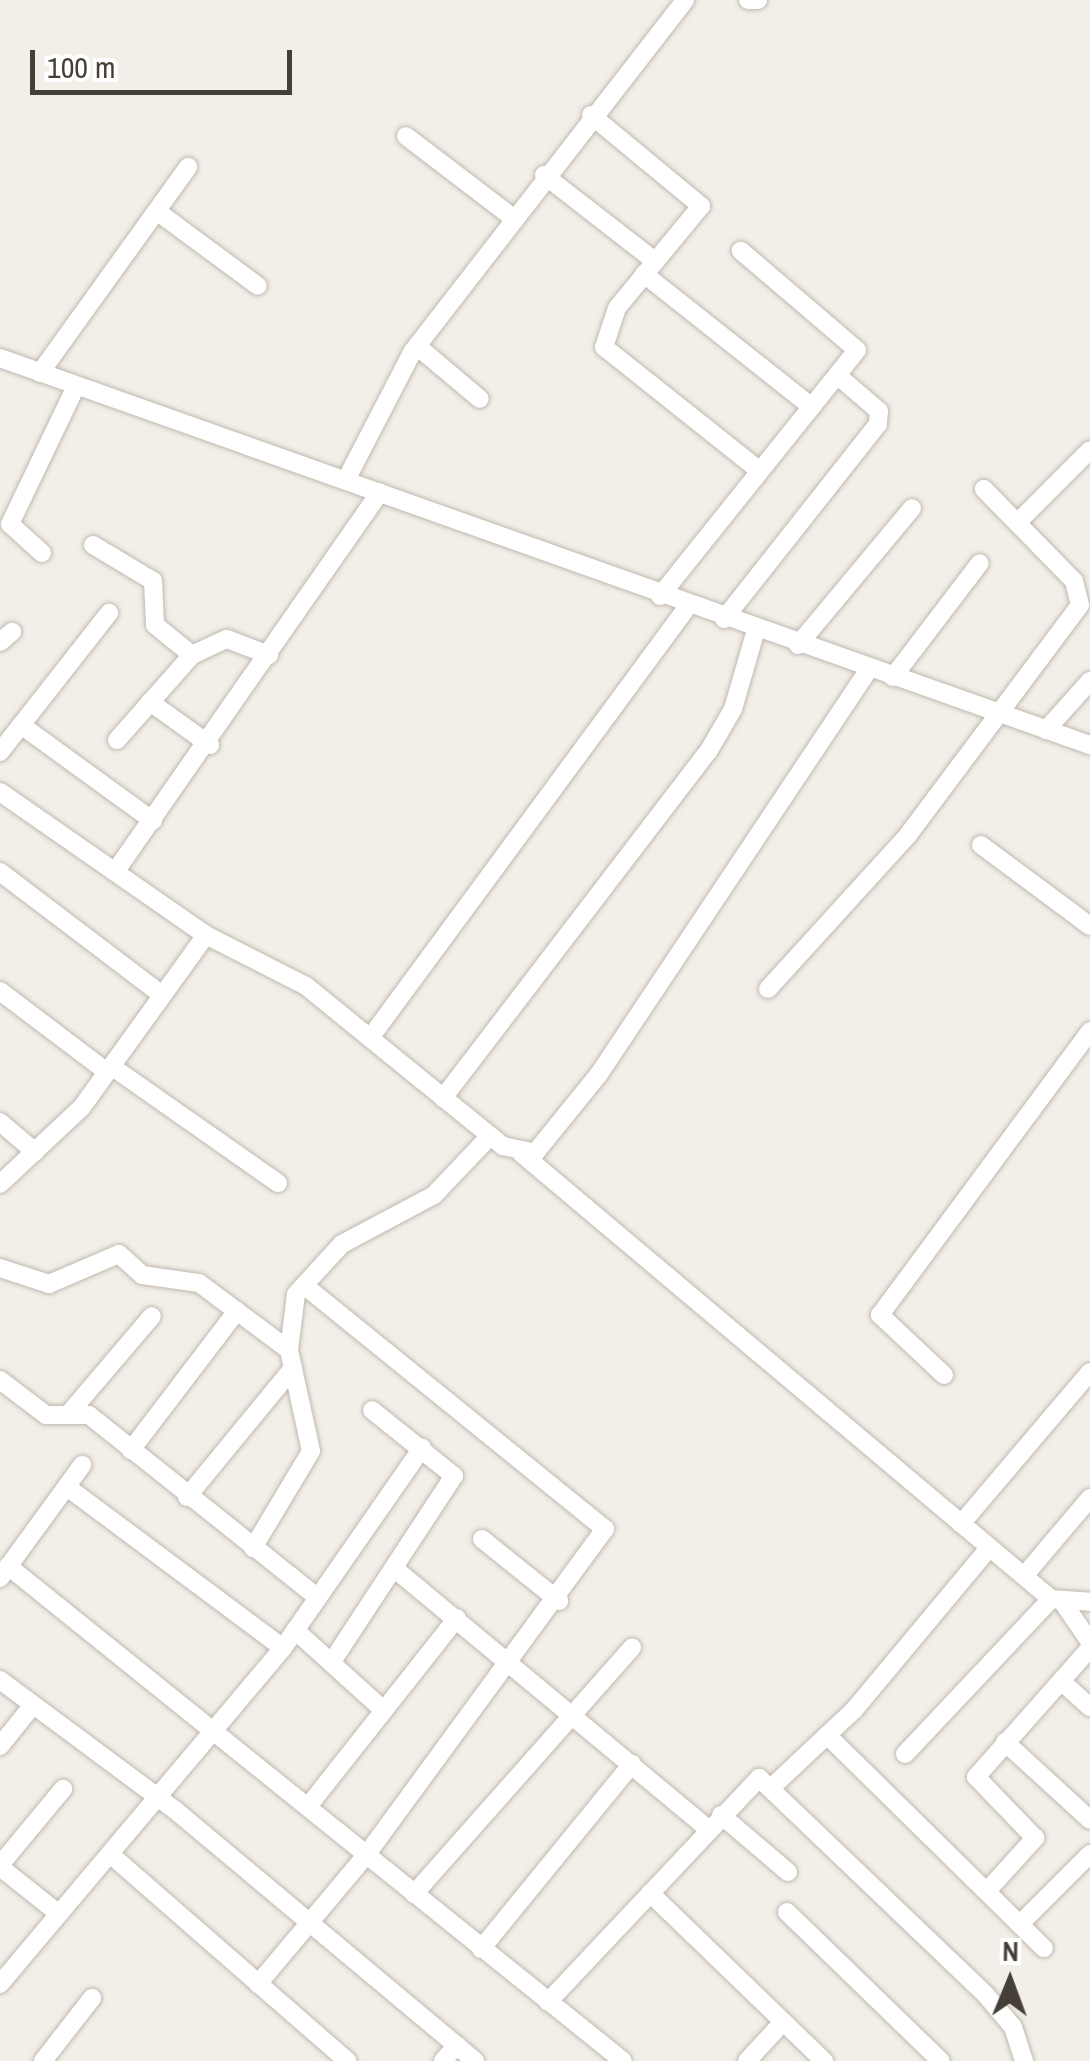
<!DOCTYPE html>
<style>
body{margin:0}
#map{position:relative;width:1090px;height:2061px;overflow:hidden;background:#f2efe8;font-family:"Archivo Narrow",sans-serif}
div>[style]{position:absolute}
.roads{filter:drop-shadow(0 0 2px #c0b8af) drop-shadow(0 0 2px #c0b8af)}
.minor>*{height:18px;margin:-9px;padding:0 9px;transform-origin:9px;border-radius:9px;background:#fff}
span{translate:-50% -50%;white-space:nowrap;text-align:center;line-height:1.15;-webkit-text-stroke:8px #fff;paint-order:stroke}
.north{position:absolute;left:960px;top:1931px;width:100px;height:100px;-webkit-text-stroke:8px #fff;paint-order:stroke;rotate:1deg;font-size:28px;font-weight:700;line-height:40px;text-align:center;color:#453f38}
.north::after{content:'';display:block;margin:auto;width:35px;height:45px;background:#453f38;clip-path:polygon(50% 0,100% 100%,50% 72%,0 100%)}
.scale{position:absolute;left:30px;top:50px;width:262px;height:45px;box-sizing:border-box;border:5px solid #453f38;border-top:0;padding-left:12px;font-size:30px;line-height:35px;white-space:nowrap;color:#453f38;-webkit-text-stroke:8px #fff;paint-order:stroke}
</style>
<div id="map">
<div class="roads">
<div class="minor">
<div style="left:748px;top:0;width:10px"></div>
<div style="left:591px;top:115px;width:143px;rotate:39.6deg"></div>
<div style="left:701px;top:206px;width:132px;rotate:129.5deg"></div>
<div style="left:617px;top:308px;width:41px;rotate:108.4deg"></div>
<div style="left:604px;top:347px;width:199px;rotate:38.5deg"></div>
<div style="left:406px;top:136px;width:133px;rotate:37.4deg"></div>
<div style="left:544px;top:175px;width:140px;rotate:37.8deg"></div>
<div style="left:158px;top:212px;width:124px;rotate:36.5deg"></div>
<div style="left:644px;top:274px;width:214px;rotate:38.4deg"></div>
<div style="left:417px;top:346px;width:82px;rotate:40.1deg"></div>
<div style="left:0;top:358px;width:1157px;rotate:19.55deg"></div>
<div style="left:40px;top:373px;width:254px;rotate:-54.3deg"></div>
<div style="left:346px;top:480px;width:145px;rotate:-62.6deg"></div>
<div style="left:413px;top:351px;width:444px;rotate:-52.2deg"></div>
<div style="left:1017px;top:523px;width:103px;rotate:-45deg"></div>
<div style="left:93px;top:545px;width:70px;rotate:31deg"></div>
<div style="left:153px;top:581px;width:44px;rotate:87.4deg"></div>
<div style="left:155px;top:625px;width:48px;rotate:39deg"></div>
<div style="left:42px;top:553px;width:43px;rotate:-137.8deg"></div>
<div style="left:10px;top:524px;width:153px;rotate:-64.4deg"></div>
<div style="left:660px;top:596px;width:315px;rotate:-51.3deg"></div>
<div style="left:857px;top:350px;width:153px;rotate:-139.5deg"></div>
<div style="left:724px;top:619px;width:248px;rotate:-51.7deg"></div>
<div style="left:878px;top:424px;width:13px;rotate:-86deg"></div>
<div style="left:879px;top:411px;width:54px;rotate:-139.5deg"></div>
<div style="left:0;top:642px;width:16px;rotate:-40deg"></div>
<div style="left:798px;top:645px;width:178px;rotate:-50.2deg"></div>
<div style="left:893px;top:677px;width:143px;rotate:-52.7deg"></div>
<div style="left:150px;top:702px;width:74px;rotate:35.6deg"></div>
<div style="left:21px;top:725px;width:163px;rotate:36deg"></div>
<div style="left:1046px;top:730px;width:66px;rotate:-48.1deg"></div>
<div style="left:117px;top:740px;width:113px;rotate:-48.6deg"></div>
<div style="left:192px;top:655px;width:38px;rotate:-25deg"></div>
<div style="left:227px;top:639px;width:45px;rotate:20.9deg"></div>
<div style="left:0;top:752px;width:177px;rotate:-51.9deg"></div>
<div style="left:0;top:792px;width:251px;rotate:34.8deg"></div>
<div style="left:981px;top:845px;width:136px;rotate:36.6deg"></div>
<div style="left:0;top:872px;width:203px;rotate:37.2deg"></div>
<div style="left:115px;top:872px;width:463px;rotate:-55.1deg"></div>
<div style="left:768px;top:989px;width:208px;rotate:-47.7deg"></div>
<div style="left:908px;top:835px;width:287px;rotate:-53.2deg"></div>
<div style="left:1080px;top:605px;width:25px;rotate:-104deg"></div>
<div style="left:1074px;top:581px;width:129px;rotate:-134.4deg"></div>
<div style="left:0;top:991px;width:134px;rotate:37.1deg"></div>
<div style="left:370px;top:1038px;width:536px;rotate:-53.64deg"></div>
<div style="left:111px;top:1066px;width:204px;rotate:35deg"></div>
<div style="left:443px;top:1098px;width:436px;rotate:-52.6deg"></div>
<div style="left:708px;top:752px;width:50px;rotate:-59.8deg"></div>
<div style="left:733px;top:709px;width:82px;rotate:-73.8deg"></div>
<div style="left:0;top:1122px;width:46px;rotate:40.6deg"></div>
<div style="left:521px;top:1153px;width:693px;rotate:40.08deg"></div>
<div style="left:1051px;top:1599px;width:39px;rotate:4deg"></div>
<div style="left:0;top:1184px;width:112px;rotate:-43.2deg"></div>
<div style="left:82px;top:1107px;width:212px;rotate:-54.2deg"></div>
<div style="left:206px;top:935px;width:112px;rotate:27deg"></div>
<div style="left:306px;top:986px;width:254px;rotate:39.1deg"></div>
<div style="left:503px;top:1146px;width:33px;rotate:12deg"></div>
<div style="left:535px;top:1153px;width:102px;rotate:-51deg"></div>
<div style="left:599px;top:1074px;width:487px;rotate:-56.3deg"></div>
<div style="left:0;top:1268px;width:52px;rotate:18.1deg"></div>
<div style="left:49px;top:1284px;width:76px;rotate:-23.2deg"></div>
<div style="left:119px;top:1254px;width:31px;rotate:42deg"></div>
<div style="left:142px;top:1275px;width:58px;rotate:8deg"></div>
<div style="left:199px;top:1283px;width:112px;rotate:36.7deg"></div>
<div style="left:944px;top:1375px;width:88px;rotate:-136.8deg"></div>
<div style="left:880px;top:1315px;width:353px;rotate:-53.5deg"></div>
<div style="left:0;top:1380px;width:58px;rotate:37.3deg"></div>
<div style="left:46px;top:1415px;width:43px"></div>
<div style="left:89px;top:1415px;width:292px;rotate:38.6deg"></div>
<div style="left:72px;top:1410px;width:123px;rotate:-49.6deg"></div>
<div style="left:131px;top:1450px;width:175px;rotate:-52.7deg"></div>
<div style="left:67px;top:1487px;width:269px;rotate:36.7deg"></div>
<div style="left:187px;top:1497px;width:167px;rotate:-50.6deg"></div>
<div style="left:961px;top:1524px;width:199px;rotate:-49.7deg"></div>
<div style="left:482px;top:1539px;width:99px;rotate:38.8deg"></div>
<div style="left:253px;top:1548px;width:113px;rotate:-59.1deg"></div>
<div style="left:311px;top:1451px;width:103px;rotate:-102.3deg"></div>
<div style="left:289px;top:1350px;width:56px;rotate:-82.9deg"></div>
<div style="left:296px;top:1294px;width:68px;rotate:-47.4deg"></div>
<div style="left:342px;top:1244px;width:104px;rotate:-28deg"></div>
<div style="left:434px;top:1195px;width:81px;rotate:-46.5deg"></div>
<div style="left:8px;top:1566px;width:789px;rotate:38.83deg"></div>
<div style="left:395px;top:1569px;width:407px;rotate:39.7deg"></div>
<div style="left:1024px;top:1576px;width:102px;rotate:-49.8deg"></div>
<div style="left:0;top:1578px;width:140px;rotate:-54deg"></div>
<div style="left:1064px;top:1604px;width:46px;rotate:55.6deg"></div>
<div style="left:295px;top:1630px;width:118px;rotate:42.2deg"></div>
<div style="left:331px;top:1663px;width:224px;rotate:-56.7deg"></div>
<div style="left:454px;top:1476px;width:105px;rotate:-141.2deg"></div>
<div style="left:0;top:1680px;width:218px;rotate:36.6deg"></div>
<div style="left:175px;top:1810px;width:391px;rotate:39.9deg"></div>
<div style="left:1061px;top:1681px;width:39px;rotate:42deg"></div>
<div style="left:827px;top:1735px;width:304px;rotate:44.5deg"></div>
<div style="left:1005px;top:1742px;width:115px;rotate:42.5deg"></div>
<div style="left:0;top:1746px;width:53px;rotate:-51.2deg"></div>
<div style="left:905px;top:1754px;width:213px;rotate:-46.7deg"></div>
<div style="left:773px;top:1786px;width:111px;rotate:-43.2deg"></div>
<div style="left:854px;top:1710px;width:211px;rotate:-50.2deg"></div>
<div style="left:310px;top:1804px;width:237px;rotate:-51.7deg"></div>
<div style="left:721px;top:1815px;width:88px;rotate:40.4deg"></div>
<div style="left:110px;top:1854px;width:315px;rotate:41.1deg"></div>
<div style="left:0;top:1865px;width:99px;rotate:-50.3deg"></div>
<div style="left:0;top:1867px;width:75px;rotate:38.5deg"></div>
<div style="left:987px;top:1891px;width:72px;rotate:-47.8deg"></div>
<div style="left:1035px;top:1838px;width:85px;rotate:-134deg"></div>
<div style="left:976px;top:1777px;width:172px;rotate:-48.5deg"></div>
<div style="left:650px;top:1893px;width:242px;rotate:44deg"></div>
<div style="left:414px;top:1894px;width:329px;rotate:-48.5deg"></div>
<div style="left:787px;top:1912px;width:214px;rotate:44.1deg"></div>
<div style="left:1020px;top:1924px;width:99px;rotate:-45deg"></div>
<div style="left:481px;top:1949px;width:239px;rotate:-50.8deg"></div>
<div style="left:0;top:1984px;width:439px;rotate:-49.9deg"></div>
<div style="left:283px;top:1648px;width:244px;rotate:-55.2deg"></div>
<div style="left:258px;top:1984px;width:170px;rotate:-50deg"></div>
<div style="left:367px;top:1854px;width:403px;rotate:-53.8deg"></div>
<div style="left:605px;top:1529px;width:387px;rotate:-141deg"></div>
<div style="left:548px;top:2002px;width:308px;rotate:-46.7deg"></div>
<div style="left:759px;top:1778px;width:313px;rotate:43.7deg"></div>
<div style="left:985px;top:1994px;width:43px;rotate:49.7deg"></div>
<div style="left:1013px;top:2027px;width:36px;rotate:72deg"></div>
<div style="left:43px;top:2061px;width:80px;rotate:-52.1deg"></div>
<div style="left:443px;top:2061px;width:21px;rotate:-49deg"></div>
<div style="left:747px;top:2061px;width:53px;rotate:-47.3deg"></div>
</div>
</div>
<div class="north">N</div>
<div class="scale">100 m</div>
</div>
